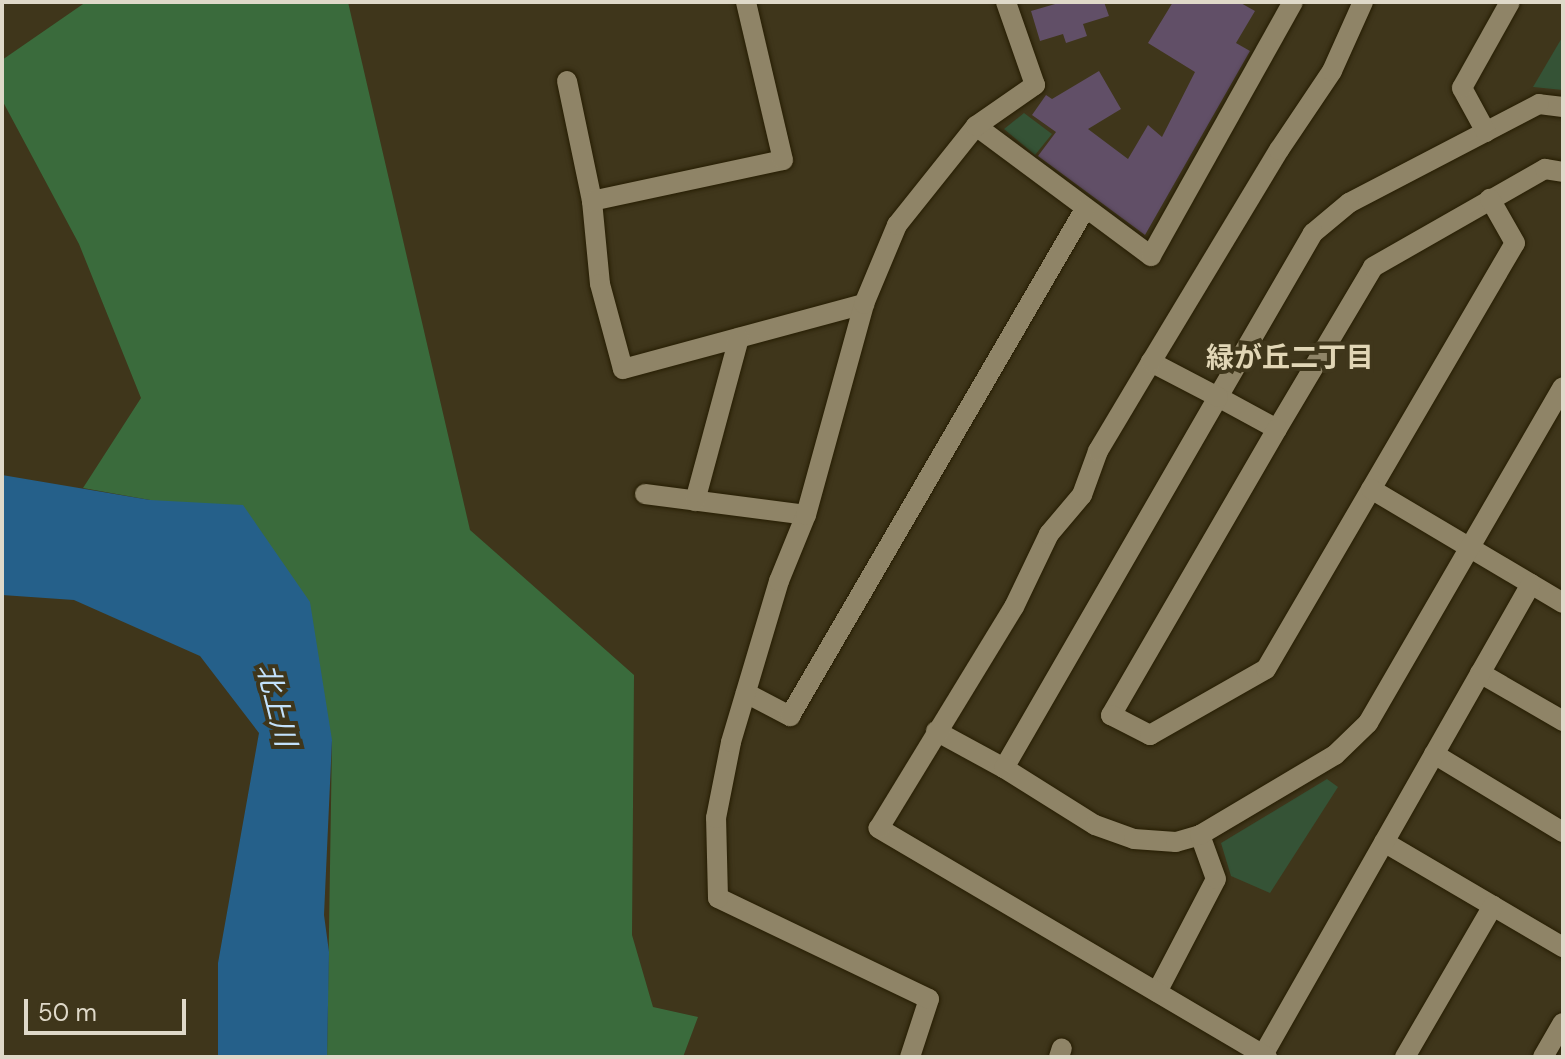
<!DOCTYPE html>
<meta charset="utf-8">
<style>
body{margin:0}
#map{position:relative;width:1565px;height:1059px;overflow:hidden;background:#3f361b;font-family:"DM Sans","Noto Sans JP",sans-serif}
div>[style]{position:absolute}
.green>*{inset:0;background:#355336}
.forest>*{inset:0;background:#3a6b3c}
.water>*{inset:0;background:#25608a}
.building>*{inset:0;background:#614f67}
.roads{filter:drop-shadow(0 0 2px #261d03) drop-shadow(0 0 2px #261d03)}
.minor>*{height:20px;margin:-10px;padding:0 10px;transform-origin:10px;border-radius:10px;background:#8f8467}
span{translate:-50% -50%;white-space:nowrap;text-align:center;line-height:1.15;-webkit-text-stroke:8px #3f361b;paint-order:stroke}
.neighbourhood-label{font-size:28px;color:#e1d6b6;font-weight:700}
.water-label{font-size:28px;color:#c2e1fb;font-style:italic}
.frame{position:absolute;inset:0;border:4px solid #dfd9c9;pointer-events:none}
.scale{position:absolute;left:24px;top:999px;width:162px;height:36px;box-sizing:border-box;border:4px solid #dfd9c9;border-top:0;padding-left:10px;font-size:24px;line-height:28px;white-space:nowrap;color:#dfd9c9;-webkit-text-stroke:6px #3f361b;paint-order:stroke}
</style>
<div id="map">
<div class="green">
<div style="clip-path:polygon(1563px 36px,1563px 90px,1533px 87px)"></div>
<div style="clip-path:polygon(1024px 113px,1052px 134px,1035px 155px,1004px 129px)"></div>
<div style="clip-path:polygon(1327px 779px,1338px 787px,1270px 893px,1231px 876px,1221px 843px)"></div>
</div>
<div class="forest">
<div style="clip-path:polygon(86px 2px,348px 2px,470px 530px,634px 675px,632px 935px,653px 1007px,698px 1017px,683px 1057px,327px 1057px,332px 740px,150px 500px,83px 488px,141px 398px,79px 244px,2px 100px,2px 60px)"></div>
</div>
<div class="water">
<div style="clip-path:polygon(2px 475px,150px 500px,243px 505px,310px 602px,332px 740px,324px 915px,329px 952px,327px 1057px,218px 1057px,218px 963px,259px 733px,200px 656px,74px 600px,2px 595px)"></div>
</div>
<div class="building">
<div style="clip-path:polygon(1062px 2px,1104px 2px,1109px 16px,1083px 24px,1087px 36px,1066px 43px,1063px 34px,1040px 41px,1031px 11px)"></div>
<div style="clip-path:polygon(1173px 2px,1239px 2px,1255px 11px,1236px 43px,1250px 51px,1145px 235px,1038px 156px,1056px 132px,1032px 115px,1046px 95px,1052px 99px,1099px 71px,1121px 109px,1088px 129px,1128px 159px,1148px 125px,1162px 137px,1195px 72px,1148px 43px)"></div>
</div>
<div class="roads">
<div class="minor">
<div style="left:567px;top:81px;width:123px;rotate:78.2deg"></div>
<div style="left:592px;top:201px;width:83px;rotate:84.5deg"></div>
<div style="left:600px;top:284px;width:88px;rotate:74.9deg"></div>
<div style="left:623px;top:369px;width:250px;rotate:-15.1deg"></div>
<div style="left:1563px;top:107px;width:24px;rotate:-173deg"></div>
<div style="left:1539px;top:104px;width:214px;rotate:152.5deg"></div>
<div style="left:1349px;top:203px;width:47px;rotate:140.2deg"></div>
<div style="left:1313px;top:233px;width:190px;rotate:120.1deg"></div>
<div style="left:1218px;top:397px;width:67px;rotate:28.5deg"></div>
<div style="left:1277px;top:429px;width:188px;rotate:-59.3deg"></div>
<div style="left:1373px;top:267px;width:198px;rotate:-29.7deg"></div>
<div style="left:1545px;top:169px;width:18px;rotate:9deg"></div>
<div style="left:976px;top:126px;width:218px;rotate:36.6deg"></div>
<div style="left:1151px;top:256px;width:291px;rotate:-60.8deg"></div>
<div style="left:1486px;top:132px;width:50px;rotate:-118.6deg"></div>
<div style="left:1462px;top:88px;width:98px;rotate:-60.8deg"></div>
<div style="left:592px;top:201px;width:195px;rotate:-12.1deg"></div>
<div style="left:783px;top:160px;width:162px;rotate:-103.2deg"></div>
<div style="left:1277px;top:429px;width:331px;rotate:120.1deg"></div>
<div style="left:1111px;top:715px;width:44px;rotate:27.1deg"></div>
<div style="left:1150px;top:735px;width:133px;rotate:-29.6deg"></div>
<div style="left:1266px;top:669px;width:493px;rotate:-59.7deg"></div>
<div style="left:1515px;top:243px;width:51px;rotate:-119.6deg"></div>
<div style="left:1371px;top:489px;width:223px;rotate:30.7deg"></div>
<div style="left:645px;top:494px;width:162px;rotate:7.4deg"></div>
<div style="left:695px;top:501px;width:169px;rotate:-74.9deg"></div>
<div style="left:1480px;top:673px;width:96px;rotate:30deg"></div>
<div style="left:746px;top:693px;width:50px;rotate:27.6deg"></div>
<div style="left:790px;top:716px;width:587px;rotate:-59.81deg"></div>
<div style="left:936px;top:731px;width:77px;rotate:28.6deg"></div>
<div style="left:1004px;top:768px;width:428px;rotate:-60deg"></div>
<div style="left:1218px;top:397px;width:76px;rotate:-152.4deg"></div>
<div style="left:1434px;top:754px;width:151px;rotate:31.2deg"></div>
<div style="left:1004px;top:768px;width:107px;rotate:32.1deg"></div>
<div style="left:1095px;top:825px;width:41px;rotate:19.7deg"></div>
<div style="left:1134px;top:839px;width:42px;rotate:4.1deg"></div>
<div style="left:1176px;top:842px;width:25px;rotate:-16deg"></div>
<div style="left:1384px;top:842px;width:208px;rotate:30.4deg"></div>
<div style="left:1157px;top:992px;width:127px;rotate:-62.4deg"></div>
<div style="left:1216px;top:879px;width:47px;rotate:-110deg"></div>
<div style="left:1200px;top:835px;width:157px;rotate:-30.7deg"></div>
<div style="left:1335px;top:755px;width:46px;rotate:-44.1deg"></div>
<div style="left:1368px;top:723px;width:388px;rotate:-59.9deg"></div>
<div style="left:1263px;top:1055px;width:542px;rotate:-60.36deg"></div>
<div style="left:910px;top:1057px;width:61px;rotate:-71.9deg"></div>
<div style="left:929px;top:999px;width:234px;rotate:-154.4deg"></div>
<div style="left:718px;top:898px;width:80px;rotate:-91.4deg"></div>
<div style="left:716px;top:818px;width:77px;rotate:-78.8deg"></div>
<div style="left:731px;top:742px;width:168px;rotate:-73.4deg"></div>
<div style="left:779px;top:581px;width:71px;rotate:-67.8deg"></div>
<div style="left:806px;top:515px;width:219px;rotate:-74.6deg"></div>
<div style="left:864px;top:304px;width:86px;rotate:-67.3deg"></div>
<div style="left:897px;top:225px;width:127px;rotate:-51.4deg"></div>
<div style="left:976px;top:126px;width:72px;rotate:-34.8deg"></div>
<div style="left:1035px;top:85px;width:88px;rotate:-109.3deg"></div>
<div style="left:1059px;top:1057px;width:9px;rotate:-72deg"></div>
<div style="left:1267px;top:1057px;width:451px;rotate:-149.5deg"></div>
<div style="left:879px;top:828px;width:259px;rotate:-58.6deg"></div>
<div style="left:1014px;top:607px;width:81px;rotate:-64.4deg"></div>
<div style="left:1049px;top:534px;width:51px;rotate:-49.8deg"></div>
<div style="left:1082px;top:495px;width:47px;rotate:-70deg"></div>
<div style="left:1098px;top:451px;width:104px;rotate:-59.2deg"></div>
<div style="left:1151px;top:362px;width:248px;rotate:-58.9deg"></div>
<div style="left:1279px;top:150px;width:95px;rotate:-56.1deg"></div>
<div style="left:1332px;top:71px;width:76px;rotate:-65.8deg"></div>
<div style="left:1405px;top:1057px;width:175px;rotate:-59.8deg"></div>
<div style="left:1543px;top:1057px;width:39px;rotate:-60deg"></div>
</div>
</div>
<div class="neighbourhood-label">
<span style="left:1290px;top:358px">緑が丘二丁目</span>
</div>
<div class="water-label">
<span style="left:276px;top:705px;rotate:76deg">北上川</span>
</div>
<div class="frame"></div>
<div class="scale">50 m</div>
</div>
